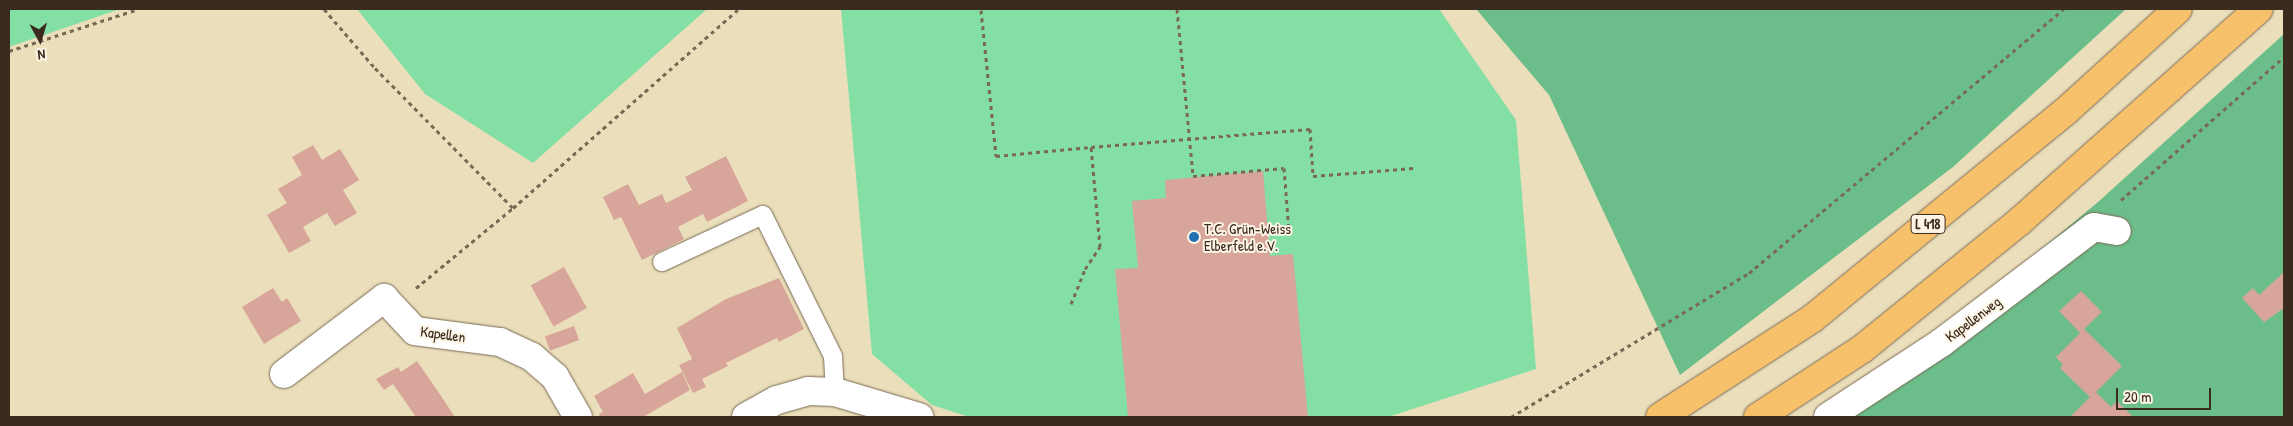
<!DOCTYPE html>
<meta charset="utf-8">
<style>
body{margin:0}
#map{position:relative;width:2293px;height:426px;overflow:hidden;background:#ebdfbb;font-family:"Patrick Hand",sans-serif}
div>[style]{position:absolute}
.green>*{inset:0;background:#84dfa5}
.forest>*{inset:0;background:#6bbe8a}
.building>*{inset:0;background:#d8a59a;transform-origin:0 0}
.path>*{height:3px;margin-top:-1.5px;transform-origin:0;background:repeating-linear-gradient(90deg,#796955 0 4px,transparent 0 8px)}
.roads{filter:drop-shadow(0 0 1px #796955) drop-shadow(0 0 1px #796955)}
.service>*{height:18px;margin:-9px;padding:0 9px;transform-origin:9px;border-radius:9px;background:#fff}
.minor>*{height:28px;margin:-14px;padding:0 14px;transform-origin:14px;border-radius:14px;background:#fff}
.trunk>*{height:28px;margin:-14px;padding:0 14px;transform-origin:14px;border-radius:14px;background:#f7c06b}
.dots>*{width:14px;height:14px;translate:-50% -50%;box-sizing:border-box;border:2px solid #fcf5e5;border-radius:50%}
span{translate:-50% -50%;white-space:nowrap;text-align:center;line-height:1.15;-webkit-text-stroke:4px #fcf5e5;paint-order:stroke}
.shield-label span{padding:1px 4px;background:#fcf5e5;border:1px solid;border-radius:4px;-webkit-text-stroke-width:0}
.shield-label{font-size:14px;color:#3b2a1e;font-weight:700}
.poi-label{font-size:15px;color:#3b2a1e}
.left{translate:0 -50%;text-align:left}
.street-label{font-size:15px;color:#3b2a1e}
.frame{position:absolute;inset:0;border:10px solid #3b2a1e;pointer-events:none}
.north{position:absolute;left:15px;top:15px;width:50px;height:50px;-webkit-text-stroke:4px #fcf5e5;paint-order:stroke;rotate:174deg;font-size:14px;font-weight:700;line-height:20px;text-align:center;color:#3b2a1e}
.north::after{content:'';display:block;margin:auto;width:18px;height:22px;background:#3b2a1e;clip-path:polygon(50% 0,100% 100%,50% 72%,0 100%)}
.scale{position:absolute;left:2116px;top:388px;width:95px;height:22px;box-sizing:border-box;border:2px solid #3b2a1e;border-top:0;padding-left:6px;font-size:15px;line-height:18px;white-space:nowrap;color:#3b2a1e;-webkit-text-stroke:4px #fcf5e5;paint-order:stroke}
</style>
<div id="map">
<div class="green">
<div style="clip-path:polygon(9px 9px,120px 9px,9px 47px)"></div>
<div style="clip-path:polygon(357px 9px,707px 9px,533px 163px,425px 94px)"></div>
<div style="clip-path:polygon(841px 9px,1439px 9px,1516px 120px,1536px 369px,1388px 417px,969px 417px,932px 405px,872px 354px)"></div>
</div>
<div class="forest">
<div style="clip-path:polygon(1476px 9px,2126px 9px,1953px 167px,1680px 375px,1549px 95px)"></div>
<div style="clip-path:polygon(2284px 34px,2284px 417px,1840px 417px,2098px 202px)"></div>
</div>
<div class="building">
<div style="clip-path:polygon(313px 145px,322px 160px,340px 149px,359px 180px,343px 190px,357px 213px,335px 226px,327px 213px,303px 227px,311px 241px,289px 253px,267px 215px,287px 203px,278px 189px,302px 175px,292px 157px)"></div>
<div style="clip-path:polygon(726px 156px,748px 201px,707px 222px,703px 214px,678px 227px,684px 239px,642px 260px,621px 217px,614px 220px,603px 197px,628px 184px,639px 205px,662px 194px,666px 203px,692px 190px,685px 177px)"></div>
<div style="clip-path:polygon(1263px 171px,1270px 256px,1293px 254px,1308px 417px,1128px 417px,1115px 269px,1138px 268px,1132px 201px,1166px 198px,1165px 180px)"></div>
<div style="left:564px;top:267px;width:47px;height:38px;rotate:61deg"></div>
<div style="clip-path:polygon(2284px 272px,2284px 308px,2264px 322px,2242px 298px,2253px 288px,2259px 295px)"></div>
<div style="clip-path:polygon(779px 278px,804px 329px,779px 342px,777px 338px,726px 363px,728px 366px,702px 379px,706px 387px,693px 393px,679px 365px,692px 359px,677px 328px,726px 299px)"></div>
<div style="clip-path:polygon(273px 288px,282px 302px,287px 298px,301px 321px,264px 344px,242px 307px)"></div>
<div style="clip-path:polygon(2081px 291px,2102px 312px,2084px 329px,2122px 366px,2096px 392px,2111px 407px,2117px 401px,2133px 417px,2070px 417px,2090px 397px,2060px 368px,2063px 365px,2056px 357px,2080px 333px,2059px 311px)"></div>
<div style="left:574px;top:326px;width:15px;height:31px;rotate:70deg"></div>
<div style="clip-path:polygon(417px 361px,437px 390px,455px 417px,416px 417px,393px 384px,384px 390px,376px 379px,398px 367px,401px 372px)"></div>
<div style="clip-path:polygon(682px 372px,690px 390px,643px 417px,600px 417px,599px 414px,603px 412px,594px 396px,633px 373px,645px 394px)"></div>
</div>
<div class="path">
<div style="left:324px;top:9px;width:78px;rotate:49.2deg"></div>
<div style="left:375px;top:68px;width:197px;rotate:45.4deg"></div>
<div style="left:1177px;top:9px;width:168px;rotate:84.5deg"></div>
<div style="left:1193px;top:176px;width:91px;rotate:-5deg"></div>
<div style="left:1284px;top:168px;width:63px;rotate:85.5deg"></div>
<div style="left:981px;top:10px;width:147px;rotate:84.1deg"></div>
<div style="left:996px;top:156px;width:95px;rotate:-5.4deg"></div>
<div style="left:9px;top:51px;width:136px;rotate:-18deg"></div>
<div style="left:2121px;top:200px;width:217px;rotate:-41.3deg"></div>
<div style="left:416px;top:288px;width:126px;rotate:-39.5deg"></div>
<div style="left:513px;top:208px;width:301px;rotate:-41.4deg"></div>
<div style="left:1071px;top:304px;width:38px;rotate:-68deg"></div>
<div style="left:1085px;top:269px;width:27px;rotate:-56deg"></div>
<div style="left:1100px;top:247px;width:100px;rotate:-95.1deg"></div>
<div style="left:1091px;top:147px;width:220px;rotate:-4.7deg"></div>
<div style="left:1310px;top:129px;width:47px;rotate:86.3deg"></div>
<div style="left:1313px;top:176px;width:101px;rotate:-4.5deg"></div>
<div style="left:1511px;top:417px;width:278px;rotate:-31.2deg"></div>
<div style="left:1749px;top:273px;width:411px;rotate:-40deg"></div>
</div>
<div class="roads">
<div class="service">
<div style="left:662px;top:262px;width:111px;rotate:-25deg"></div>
<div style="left:763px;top:215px;width:157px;rotate:63.6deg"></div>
<div style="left:833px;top:356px;width:36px;rotate:87deg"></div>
</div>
<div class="minor">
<div style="left:284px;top:374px;width:126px;rotate:-37.2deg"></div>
<div style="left:384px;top:298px;width:45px;rotate:46.8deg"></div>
<div style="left:415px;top:331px;width:86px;rotate:7.4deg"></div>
<div style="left:500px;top:342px;width:35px;rotate:25deg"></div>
<div style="left:532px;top:357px;width:30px;rotate:41deg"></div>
<div style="left:555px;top:377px;width:46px;rotate:60.1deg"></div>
<div style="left:746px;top:417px;width:35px;rotate:-29deg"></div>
<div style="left:777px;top:400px;width:32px;rotate:-16deg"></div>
<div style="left:808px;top:391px;width:27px;rotate:2deg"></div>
<div style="left:835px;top:392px;width:88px;rotate:16.6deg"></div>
<div style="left:1828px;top:417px;width:135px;rotate:-33.2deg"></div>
<div style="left:1941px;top:343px;width:192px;rotate:-37.2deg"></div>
<div style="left:2094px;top:227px;width:23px;rotate:10deg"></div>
</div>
<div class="trunk">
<div style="left:1660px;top:417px;width:182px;rotate:-32.9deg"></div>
<div style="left:1813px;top:318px;width:327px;rotate:-39.3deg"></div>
<div style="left:2066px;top:111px;width:151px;rotate:-42.3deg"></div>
<div style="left:1758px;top:417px;width:124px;rotate:-33.2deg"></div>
<div style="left:1862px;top:349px;width:203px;rotate:-39deg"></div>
<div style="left:2020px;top:221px;width:319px;rotate:-41.6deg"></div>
</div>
</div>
<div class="dots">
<div style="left:1194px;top:237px;background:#1f6fb2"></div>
</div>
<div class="shield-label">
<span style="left:1928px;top:224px">L 418</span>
</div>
<div class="poi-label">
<span class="left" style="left:1204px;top:237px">T.C. Grün-Weiss<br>Elberfeld e.V.</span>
</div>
<div class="street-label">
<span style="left:1973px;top:319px;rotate:-37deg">Kapellenweg</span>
<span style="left:443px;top:334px;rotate:8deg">Kapellen</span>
</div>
<div class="frame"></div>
<div class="north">N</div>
<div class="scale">20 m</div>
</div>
